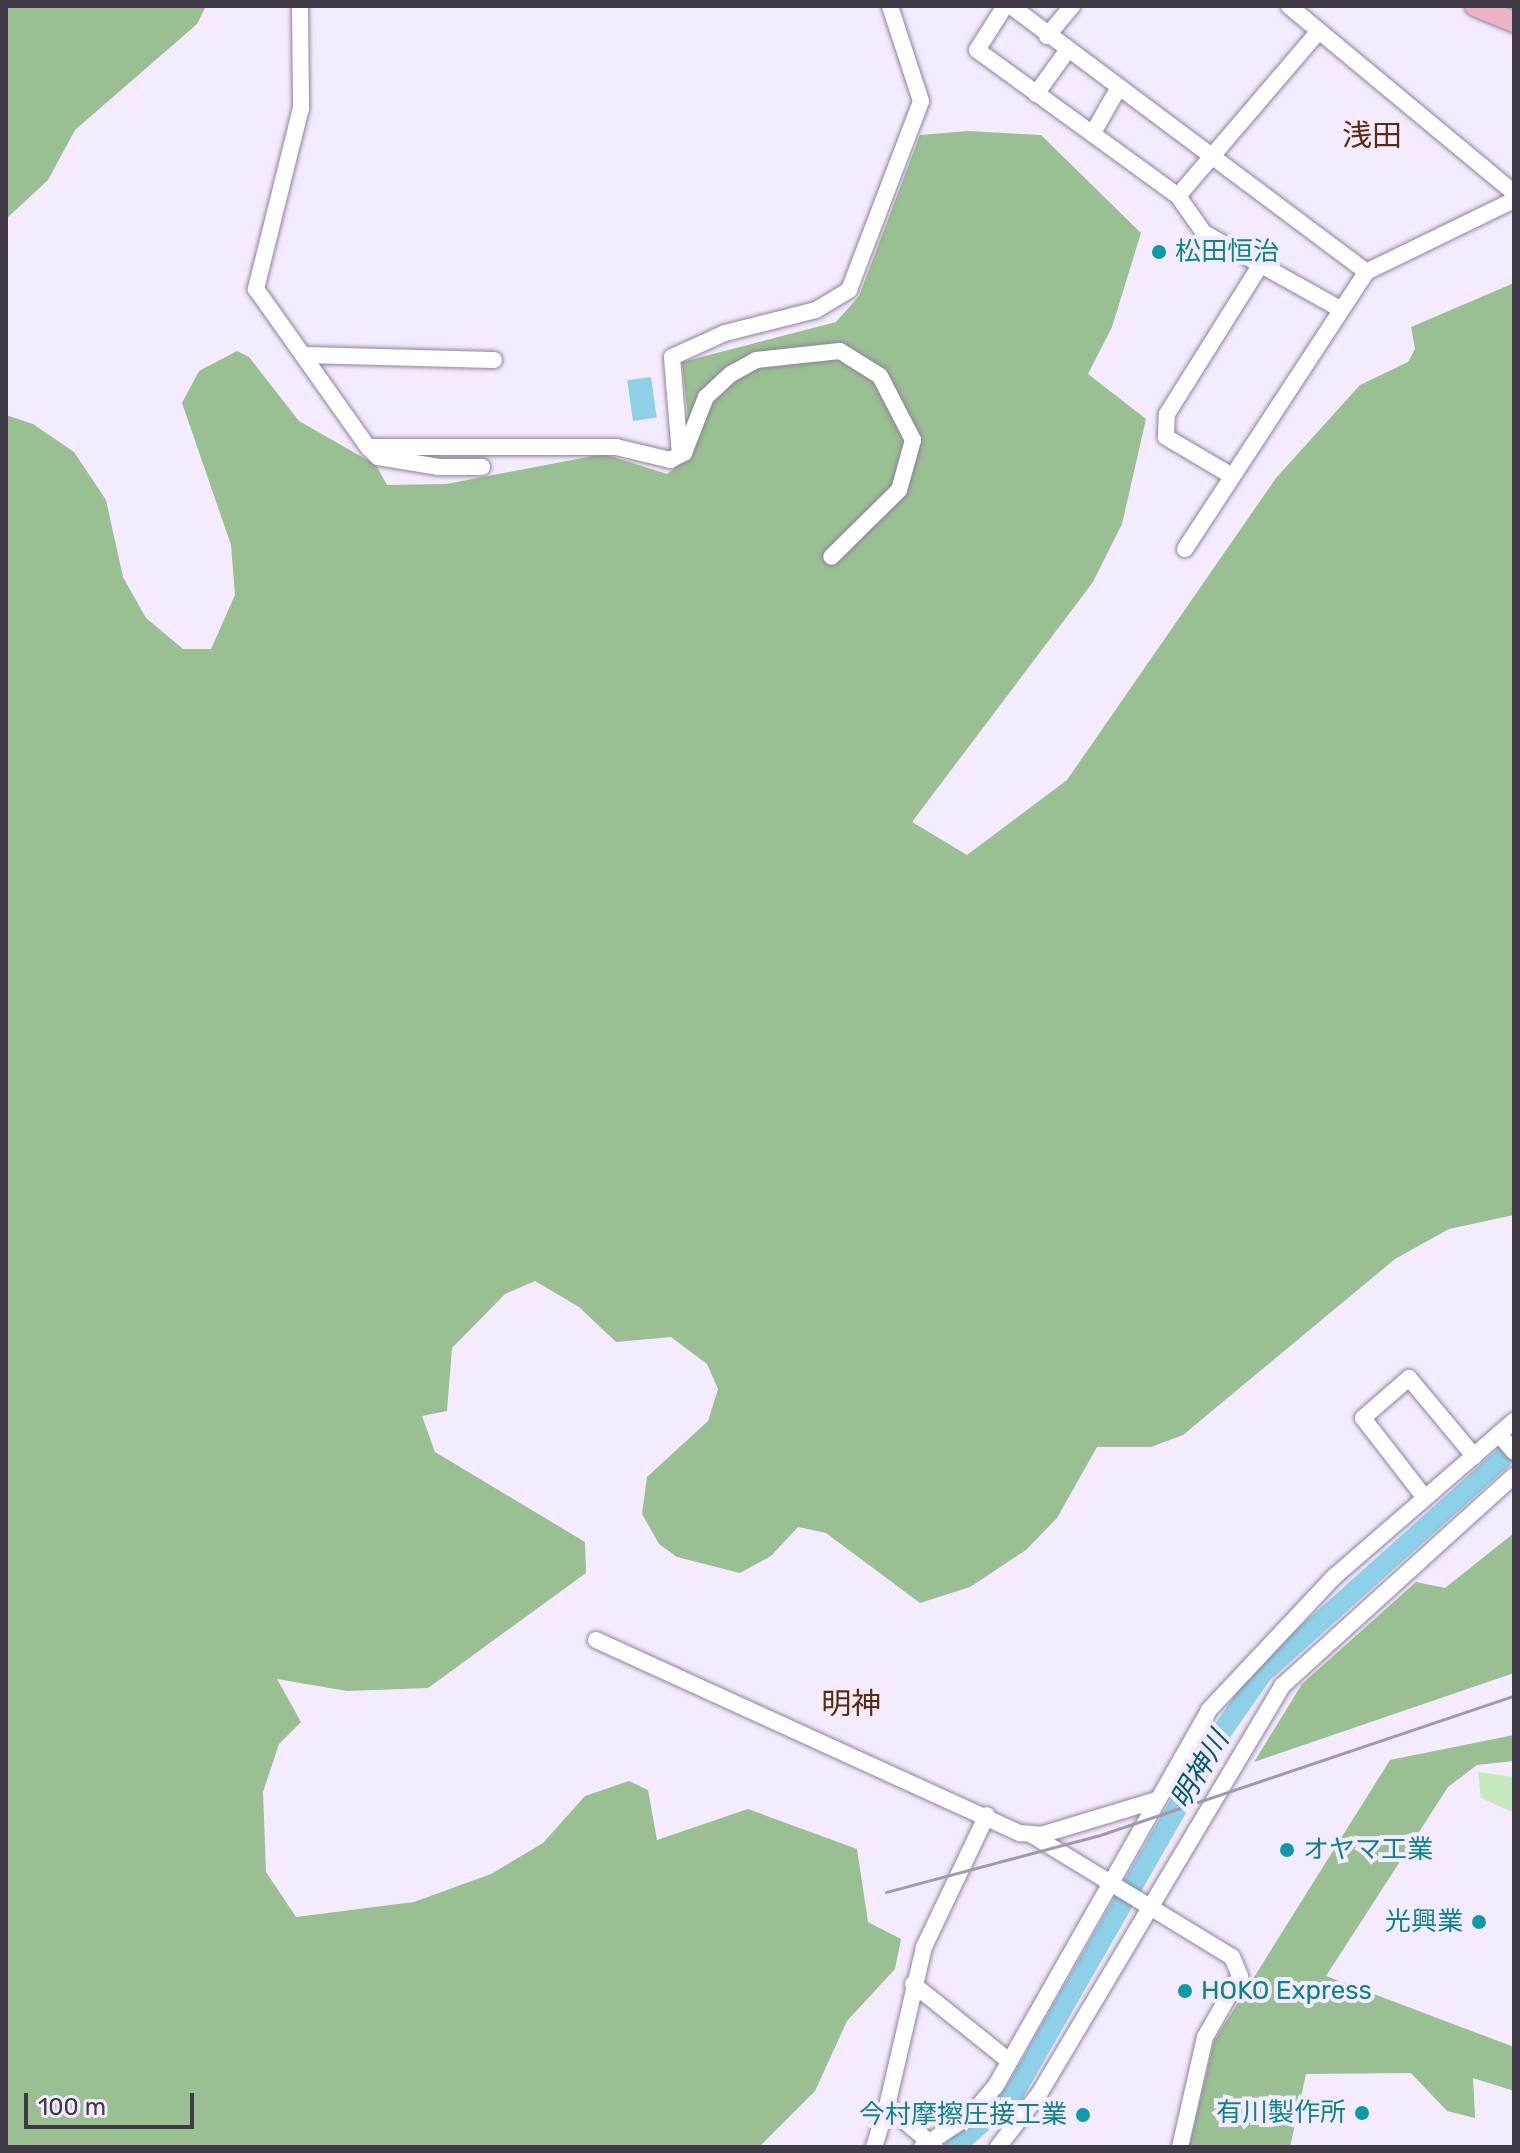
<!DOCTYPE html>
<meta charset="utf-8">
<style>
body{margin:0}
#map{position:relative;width:1520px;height:2153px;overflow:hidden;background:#f5ebfe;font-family:Rubik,"Noto Sans JP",sans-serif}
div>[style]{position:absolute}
.green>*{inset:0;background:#c6e9c0}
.forest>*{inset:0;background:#99bf92}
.water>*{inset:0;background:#8fd0e9;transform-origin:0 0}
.river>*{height:20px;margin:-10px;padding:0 10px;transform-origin:10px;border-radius:10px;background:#8fd0e9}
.roads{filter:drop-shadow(0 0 2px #90819f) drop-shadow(0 0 2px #90819f)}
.minor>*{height:16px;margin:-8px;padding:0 8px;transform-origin:8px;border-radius:8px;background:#fff}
.major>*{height:20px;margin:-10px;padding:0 10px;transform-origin:10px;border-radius:10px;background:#efb3c6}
.rail>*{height:3px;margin:-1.5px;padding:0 1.5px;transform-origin:1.5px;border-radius:1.5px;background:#a299a9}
.dots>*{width:22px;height:22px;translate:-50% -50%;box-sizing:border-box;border:4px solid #f5ebfe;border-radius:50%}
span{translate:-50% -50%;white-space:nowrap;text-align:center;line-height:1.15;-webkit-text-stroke:8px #f5ebfe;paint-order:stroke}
.culture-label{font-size:26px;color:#0d838f}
.left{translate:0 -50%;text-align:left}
.right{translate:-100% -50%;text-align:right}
.water-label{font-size:28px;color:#005d76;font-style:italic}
.quarter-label{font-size:30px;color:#5a2b0d}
.frame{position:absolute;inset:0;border:8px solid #403946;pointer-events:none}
.scale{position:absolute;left:24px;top:2093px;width:170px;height:36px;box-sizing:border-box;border:4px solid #403946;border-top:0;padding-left:10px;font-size:24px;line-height:28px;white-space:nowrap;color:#403946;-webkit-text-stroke:6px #f5ebfe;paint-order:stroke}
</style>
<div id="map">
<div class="green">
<div style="clip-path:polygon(1478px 1772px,1514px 1777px,1514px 1813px,1481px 1798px)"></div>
</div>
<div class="forest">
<div style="clip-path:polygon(6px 6px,206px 6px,197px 24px,75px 130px,48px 180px,6px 219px)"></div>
<div style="clip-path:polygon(968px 131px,1041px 135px,1141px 233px,1112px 327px,1088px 374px,1146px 419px,1122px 524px,1093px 582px,912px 822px,967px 855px,1067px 780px,1276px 478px,1360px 385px,1408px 362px,1415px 349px,1411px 327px,1514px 283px,1514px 1215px,1449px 1229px,1395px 1259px,1183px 1435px,1151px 1447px,1097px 1447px,1057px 1518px,1026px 1550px,970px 1587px,920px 1603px,826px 1533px,798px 1527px,771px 1556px,740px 1573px,677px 1557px,659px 1544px,642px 1514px,647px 1477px,708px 1421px,718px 1389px,707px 1364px,671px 1337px,616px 1342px,579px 1307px,535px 1281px,505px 1294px,452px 1348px,447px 1411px,422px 1416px,435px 1452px,585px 1542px,586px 1573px,428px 1688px,347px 1691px,277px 1679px,301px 1722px,279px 1744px,263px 1792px,266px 1872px,296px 1917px,414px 1902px,491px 1874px,543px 1843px,585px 1796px,629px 1781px,648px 1790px,657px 1840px,748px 1809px,857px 1849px,868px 1922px,901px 1939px,895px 1969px,847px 2021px,815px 2091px,759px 2147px,6px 2147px,6px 415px,33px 424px,74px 452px,106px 500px,123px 577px,146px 618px,183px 649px,211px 649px,235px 595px,231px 545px,182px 403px,199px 371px,237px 351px,249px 357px,299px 421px,376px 465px,387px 485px,446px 484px,604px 454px,667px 474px,692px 455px,682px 362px,836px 322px,859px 296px,920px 135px)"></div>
<div style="clip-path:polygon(1514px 1533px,1514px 1673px,1254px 1762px,1302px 1684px,1416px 1582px,1445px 1588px)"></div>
<div style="clip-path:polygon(1514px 1735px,1514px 1761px,1477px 1765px,1448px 1787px,1326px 1976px,1514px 2047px,1514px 2091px,1473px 2078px,1475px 2118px,1447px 2111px,1411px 2073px,1306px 2074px,1290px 2147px,1189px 2147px,1214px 2041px,1390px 1760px)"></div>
</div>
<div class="water">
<div style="left:651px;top:377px;width:41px;height:24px;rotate:82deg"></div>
</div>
<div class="river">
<div style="left:955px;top:2147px;width:78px;rotate:-41.9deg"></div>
<div style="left:1013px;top:2095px;width:409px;rotate:-60.2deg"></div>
<div style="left:1216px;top:1740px;width:82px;rotate:-55deg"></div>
<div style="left:1263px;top:1673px;width:337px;rotate:-41.9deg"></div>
</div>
<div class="roads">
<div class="minor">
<div style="left:300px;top:6px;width:102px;rotate:89.4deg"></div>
<div style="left:301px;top:108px;width:187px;rotate:104deg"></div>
<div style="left:256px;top:289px;width:194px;rotate:54.7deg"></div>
<div style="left:368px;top:447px;width:248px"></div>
<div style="left:616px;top:447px;width:56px;rotate:13.5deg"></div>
<div style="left:670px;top:460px;width:16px;rotate:-27deg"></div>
<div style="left:684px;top:453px;width:60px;rotate:-68.6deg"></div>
<div style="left:706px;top:397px;width:34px;rotate:-43deg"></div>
<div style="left:731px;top:374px;width:29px;rotate:-29deg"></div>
<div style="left:756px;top:360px;width:84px;rotate:-6.1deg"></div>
<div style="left:840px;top:351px;width:47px;rotate:32deg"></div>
<div style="left:880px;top:376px;width:72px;rotate:62.7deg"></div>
<div style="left:913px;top:440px;width:52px;rotate:105.6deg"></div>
<div style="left:899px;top:490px;width:95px;rotate:135.4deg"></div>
<div style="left:1005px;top:6px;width:52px;rotate:122.5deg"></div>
<div style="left:977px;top:50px;width:248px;rotate:36deg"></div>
<div style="left:1178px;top:196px;width:45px;rotate:54.9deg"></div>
<div style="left:1204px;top:233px;width:156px;rotate:29.2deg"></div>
<div style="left:1011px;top:6px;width:444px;rotate:36.8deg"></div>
<div style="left:1366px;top:272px;width:165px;rotate:-25.9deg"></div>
<div style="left:1289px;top:6px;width:293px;rotate:39.7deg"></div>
<div style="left:1047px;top:36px;width:39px;rotate:-50deg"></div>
<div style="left:1036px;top:94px;width:53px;rotate:-54.2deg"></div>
<div style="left:1094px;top:131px;width:48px;rotate:-60.3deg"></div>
<div style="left:1178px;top:196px;width:217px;rotate:-49.5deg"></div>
<div style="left:304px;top:355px;width:190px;rotate:1.5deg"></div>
<div style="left:368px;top:447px;width:14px;rotate:45deg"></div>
<div style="left:378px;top:457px;width:62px;rotate:9.3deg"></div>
<div style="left:439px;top:467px;width:43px"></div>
<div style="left:680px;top:455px;width:98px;rotate:-94.7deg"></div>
<div style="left:672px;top:357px;width:58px;rotate:-24.4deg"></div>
<div style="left:725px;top:333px;width:94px;rotate:-14.2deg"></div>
<div style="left:816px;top:310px;width:39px;rotate:-31deg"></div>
<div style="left:849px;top:290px;width:202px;rotate:-69.1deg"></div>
<div style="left:921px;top:101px;width:100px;rotate:-108.1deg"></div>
<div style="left:1232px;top:476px;width:77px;rotate:-149.4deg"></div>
<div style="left:1166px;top:437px;width:23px;rotate:-88deg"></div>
<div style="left:1167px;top:414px;width:175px;rotate:-57.9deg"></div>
<div style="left:1185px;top:549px;width:331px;rotate:-56.8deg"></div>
<div style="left:1499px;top:1434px;width:23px;rotate:50deg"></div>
<div style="left:1425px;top:1498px;width:101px;rotate:-127.8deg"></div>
<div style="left:1363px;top:1418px;width:61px;rotate:-41deg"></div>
<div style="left:1409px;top:1378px;width:102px;rotate:50.2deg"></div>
<div style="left:596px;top:1640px;width:466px;rotate:24.5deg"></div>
<div style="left:1020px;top:1833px;width:21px;rotate:5deg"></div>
<div style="left:1041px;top:1835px;width:121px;rotate:-16.8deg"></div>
<div style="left:1032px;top:1835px;width:234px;rotate:31.4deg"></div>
<div style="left:1232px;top:1957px;width:21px;rotate:67deg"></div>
<div style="left:1240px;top:1976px;width:70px;rotate:119.8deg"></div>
<div style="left:1205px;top:2037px;width:113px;rotate:102.8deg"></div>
<div style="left:913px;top:1984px;width:122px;rotate:38.7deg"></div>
<div style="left:874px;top:2147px;width:43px;rotate:-72.4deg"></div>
<div style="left:922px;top:2147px;width:60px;rotate:-33.4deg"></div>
<div style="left:972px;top:2114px;width:35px;rotate:-50deg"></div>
<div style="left:995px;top:2087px;width:434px;rotate:-60.4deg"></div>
<div style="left:1209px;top:1710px;width:184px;rotate:-46.8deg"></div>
<div style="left:1335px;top:1576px;width:237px;rotate:-40.9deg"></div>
<div style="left:935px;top:2147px;width:63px;rotate:-139.5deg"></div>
<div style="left:887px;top:2106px;width:163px;rotate:-76.9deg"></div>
<div style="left:924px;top:1947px;width:146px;rotate:-64.5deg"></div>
<div style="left:998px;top:2147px;width:67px;rotate:-52.3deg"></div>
<div style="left:1039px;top:2094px;width:475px;rotate:-59.2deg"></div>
<div style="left:1282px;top:1686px;width:313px;rotate:-42.2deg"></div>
</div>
<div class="major">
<div style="left:1475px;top:6px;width:42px;rotate:22.3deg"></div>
</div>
</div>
<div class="rail">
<div style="left:886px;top:1892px;width:218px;rotate:-14.9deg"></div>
<div style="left:1097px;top:1836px;width:440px;rotate:-18.6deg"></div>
</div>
<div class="dots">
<div style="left:1159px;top:252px;background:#0f9aa8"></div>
<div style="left:1287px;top:1850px;background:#0f9aa8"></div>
<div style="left:1479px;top:1922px;background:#0f9aa8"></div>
<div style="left:1185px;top:1991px;background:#0f9aa8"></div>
<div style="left:1362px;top:2113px;background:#0f9aa8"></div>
<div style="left:1083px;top:2115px;background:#0f9aa8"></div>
</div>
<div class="culture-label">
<span class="left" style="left:1175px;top:252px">松田恒治</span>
<span class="left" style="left:1303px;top:1850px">オヤマ工業</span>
<span class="right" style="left:1463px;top:1922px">光興業</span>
<span class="left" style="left:1201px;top:1991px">HOKO Express</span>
<span class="right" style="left:1346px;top:2113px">有川製作所</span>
<span class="right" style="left:1067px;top:2115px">今村摩擦圧接工業</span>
</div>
<div class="water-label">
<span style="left:1200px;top:1770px;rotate:-59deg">明神川</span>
</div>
<div class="quarter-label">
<span style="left:1372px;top:136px">浅田</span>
<span style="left:851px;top:1704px">明神</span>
</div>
<div class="frame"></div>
<div class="scale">100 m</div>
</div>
